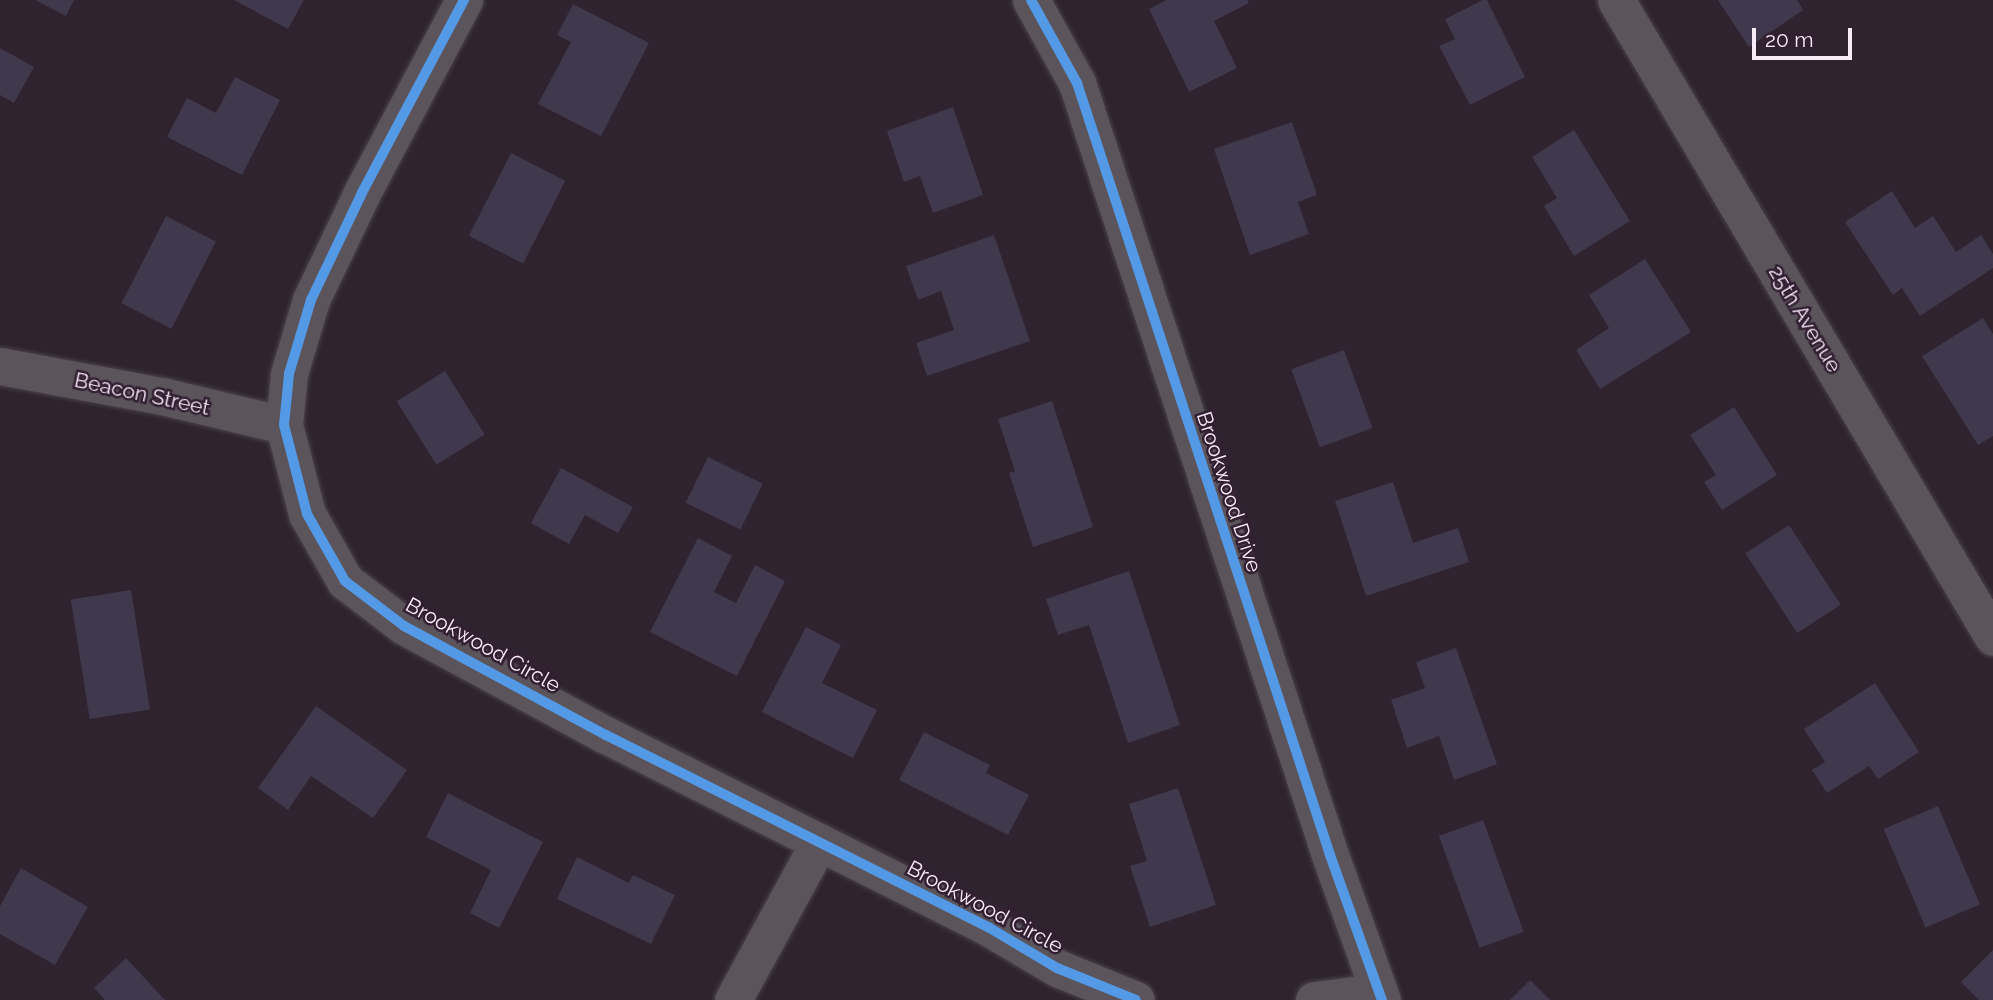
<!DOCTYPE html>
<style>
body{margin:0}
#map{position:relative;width:1993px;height:1000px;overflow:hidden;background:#2e232e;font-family:Raleway,sans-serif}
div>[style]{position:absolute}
.building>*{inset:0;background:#40384c;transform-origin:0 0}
.roads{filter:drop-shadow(0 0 2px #4a414a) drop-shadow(0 0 2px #4a414a)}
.street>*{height:37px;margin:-18.5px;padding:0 18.5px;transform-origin:18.5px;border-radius:18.5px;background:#5b545b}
.cycleway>*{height:10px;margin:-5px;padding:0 5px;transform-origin:5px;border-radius:5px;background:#5399e6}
span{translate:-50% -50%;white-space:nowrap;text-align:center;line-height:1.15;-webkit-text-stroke:5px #321f32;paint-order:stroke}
.street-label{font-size:21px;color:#f8ebf8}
.scale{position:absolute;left:1752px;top:28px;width:100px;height:32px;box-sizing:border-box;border:4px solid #f8ebf8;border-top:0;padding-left:9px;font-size:21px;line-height:24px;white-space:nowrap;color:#f8ebf8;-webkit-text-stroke:5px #321f32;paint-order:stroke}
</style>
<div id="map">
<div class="building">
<div style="clip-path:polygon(35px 0,74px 0,66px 16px)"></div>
<div style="clip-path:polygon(234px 0,304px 0,288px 29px)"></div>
<div style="clip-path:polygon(1166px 0,1247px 0,1249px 3px,1214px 21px,1237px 68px,1189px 92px,1149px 9px)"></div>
<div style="clip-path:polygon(1483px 0,1487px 0,1525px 77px,1470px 105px,1439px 46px,1455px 39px,1445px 19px)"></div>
<div style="clip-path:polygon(1718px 0,1797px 0,1803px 10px,1749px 47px)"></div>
<div style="clip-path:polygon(573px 4px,649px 43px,601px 136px,538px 104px,571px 42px,557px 35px)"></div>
<div style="clip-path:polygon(0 48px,34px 67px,14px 103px,0 95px)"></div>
<div style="clip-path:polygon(235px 77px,280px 100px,242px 175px,167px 137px,187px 98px,216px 113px)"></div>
<div style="clip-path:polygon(953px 107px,983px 195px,933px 213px,920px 176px,904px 182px,887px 131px)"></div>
<div style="clip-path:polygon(1292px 122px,1317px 195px,1298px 202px,1309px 234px,1250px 255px,1214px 149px)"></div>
<div style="clip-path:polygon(1574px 130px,1630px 221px,1574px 256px,1544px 206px,1557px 198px,1532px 157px)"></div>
<div style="left:511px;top:153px;width:61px;height:93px;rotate:27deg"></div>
<div style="clip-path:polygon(1892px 191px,1915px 228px,1933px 216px,1956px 252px,1981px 235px,1993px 254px,1993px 268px,1920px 316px,1902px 288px,1893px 295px,1845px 222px)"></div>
<div style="left:166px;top:216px;width:56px;height:98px;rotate:27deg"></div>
<div style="clip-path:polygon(994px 235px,1030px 341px,927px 376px,916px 343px,954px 330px,941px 291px,918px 300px,906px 266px)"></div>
<div style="clip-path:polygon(1645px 259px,1691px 332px,1600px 389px,1576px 350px,1609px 328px,1589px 295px)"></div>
<div style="clip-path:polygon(1983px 318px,1993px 334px,1993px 436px,1978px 445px,1922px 356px)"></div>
<div style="left:1344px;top:350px;width:83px;height:56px;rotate:70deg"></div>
<div style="left:445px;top:371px;width:75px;height:57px;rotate:58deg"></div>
<div style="clip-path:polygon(1052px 401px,1093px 527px,1033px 547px,1009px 473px,1015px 471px,998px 419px)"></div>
<div style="clip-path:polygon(1734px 407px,1777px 475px,1722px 510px,1704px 482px,1716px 475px,1690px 435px)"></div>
<div style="left:708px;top:457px;width:61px;height:51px;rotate:26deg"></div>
<div style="clip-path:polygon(561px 468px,633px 507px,618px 533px,585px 515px,569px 544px,531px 523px)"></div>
<div style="clip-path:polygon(1393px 482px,1413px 543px,1458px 528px,1469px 562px,1366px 596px,1335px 501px)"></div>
<div style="left:1789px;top:525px;width:95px;height:52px;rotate:57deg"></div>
<div style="clip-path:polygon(698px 538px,732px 556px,714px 592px,736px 603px,755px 565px,785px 581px,737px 676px,650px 632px)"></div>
<div style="clip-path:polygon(1129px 571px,1180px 725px,1128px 743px,1089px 625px,1058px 635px,1046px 599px)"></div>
<div style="left:131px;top:590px;width:121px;height:61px;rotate:81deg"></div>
<div style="clip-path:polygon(806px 627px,841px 645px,822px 683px,877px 710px,853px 758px,762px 712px)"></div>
<div style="clip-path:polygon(1456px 648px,1497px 764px,1454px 780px,1439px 736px,1407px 748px,1391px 700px,1425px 688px,1416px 662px)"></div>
<div style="clip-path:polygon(1875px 683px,1919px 752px,1878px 779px,1869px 766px,1827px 793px,1812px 770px,1825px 762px,1804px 729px)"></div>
<div style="clip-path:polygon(316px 706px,407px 770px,373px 818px,311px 776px,288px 810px,258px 788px)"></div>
<div style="clip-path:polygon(924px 732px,990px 765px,986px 773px,1029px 795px,1008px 835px,899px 780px)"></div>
<div style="clip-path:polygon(1178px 788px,1216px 905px,1150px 927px,1130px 866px,1147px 861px,1129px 804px)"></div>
<div style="clip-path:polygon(448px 793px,543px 842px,499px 928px,470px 913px,491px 870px,426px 837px)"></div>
<div style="left:1938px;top:806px;width:107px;height:59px;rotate:67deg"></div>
<div style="left:1483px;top:820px;width:119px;height:47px;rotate:70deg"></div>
<div style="clip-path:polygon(577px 857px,629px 883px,633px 875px,675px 895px,651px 944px,557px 899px)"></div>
<div style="clip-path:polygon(21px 868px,88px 907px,55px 965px,0 934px,0 906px)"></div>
<div style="clip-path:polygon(1993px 950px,1993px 1000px,1979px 1000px,1961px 982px)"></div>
<div style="clip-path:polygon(126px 958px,165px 1000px,105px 1000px,94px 988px)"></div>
<div style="clip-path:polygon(1530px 980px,1550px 1000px,1510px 1000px)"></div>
</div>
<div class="roads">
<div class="street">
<div style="left:464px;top:0;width:218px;rotate:117.9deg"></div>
<div style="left:362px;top:193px;width:119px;rotate:115.5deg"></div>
<div style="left:311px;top:300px;width:77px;rotate:106.6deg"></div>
<div style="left:289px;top:374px;width:51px;rotate:95.6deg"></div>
<div style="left:284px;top:425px;width:92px;rotate:75.5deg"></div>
<div style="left:307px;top:514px;width:77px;rotate:60.4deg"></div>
<div style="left:345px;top:581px;width:74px;rotate:37.3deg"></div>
<div style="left:404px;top:626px;width:230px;rotate:28.4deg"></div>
<div style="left:606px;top:735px;width:428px;rotate:26.7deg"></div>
<div style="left:988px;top:927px;width:80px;rotate:30.7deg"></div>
<div style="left:1057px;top:968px;width:85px;rotate:22.1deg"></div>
<div style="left:1031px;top:0;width:95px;rotate:61deg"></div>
<div style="left:1077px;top:83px;width:812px;rotate:71.85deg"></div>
<div style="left:1330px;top:855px;width:154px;rotate:70.3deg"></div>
<div style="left:1616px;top:0;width:740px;rotate:59.38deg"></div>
<div style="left:0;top:366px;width:165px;rotate:10.5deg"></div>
<div style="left:162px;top:396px;width:125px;rotate:13.4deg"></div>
<div style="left:733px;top:1000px;width:180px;rotate:-61.4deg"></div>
<div style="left:1314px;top:1000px;width:64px;rotate:-7.1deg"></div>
</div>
</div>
<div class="cycleway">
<div style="left:464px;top:0;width:218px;rotate:117.9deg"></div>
<div style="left:362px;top:193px;width:119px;rotate:115.5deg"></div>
<div style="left:311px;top:300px;width:77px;rotate:106.6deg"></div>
<div style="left:289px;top:374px;width:51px;rotate:95.6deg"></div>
<div style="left:284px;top:425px;width:92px;rotate:75.5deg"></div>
<div style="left:307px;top:514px;width:77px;rotate:60.4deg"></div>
<div style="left:345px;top:581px;width:74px;rotate:37.3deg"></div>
<div style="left:404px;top:626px;width:230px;rotate:28.4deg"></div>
<div style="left:606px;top:735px;width:428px;rotate:26.7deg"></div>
<div style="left:988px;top:927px;width:80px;rotate:30.7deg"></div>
<div style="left:1057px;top:968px;width:85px;rotate:22.1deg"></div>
<div style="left:1031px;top:0;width:95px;rotate:61deg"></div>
<div style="left:1077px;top:83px;width:812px;rotate:71.85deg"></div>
<div style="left:1330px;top:855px;width:154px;rotate:70.3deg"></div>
</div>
<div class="street-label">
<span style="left:1805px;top:319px;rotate:59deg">25th Avenue</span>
<span style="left:142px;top:394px;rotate:12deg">Beacon Street</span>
<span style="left:1229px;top:492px;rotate:72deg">Brookwood Drive</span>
<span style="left:483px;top:645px;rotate:29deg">Brookwood Circle</span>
<span style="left:985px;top:907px;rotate:28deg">Brookwood Circle</span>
</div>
<div class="scale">20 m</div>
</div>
